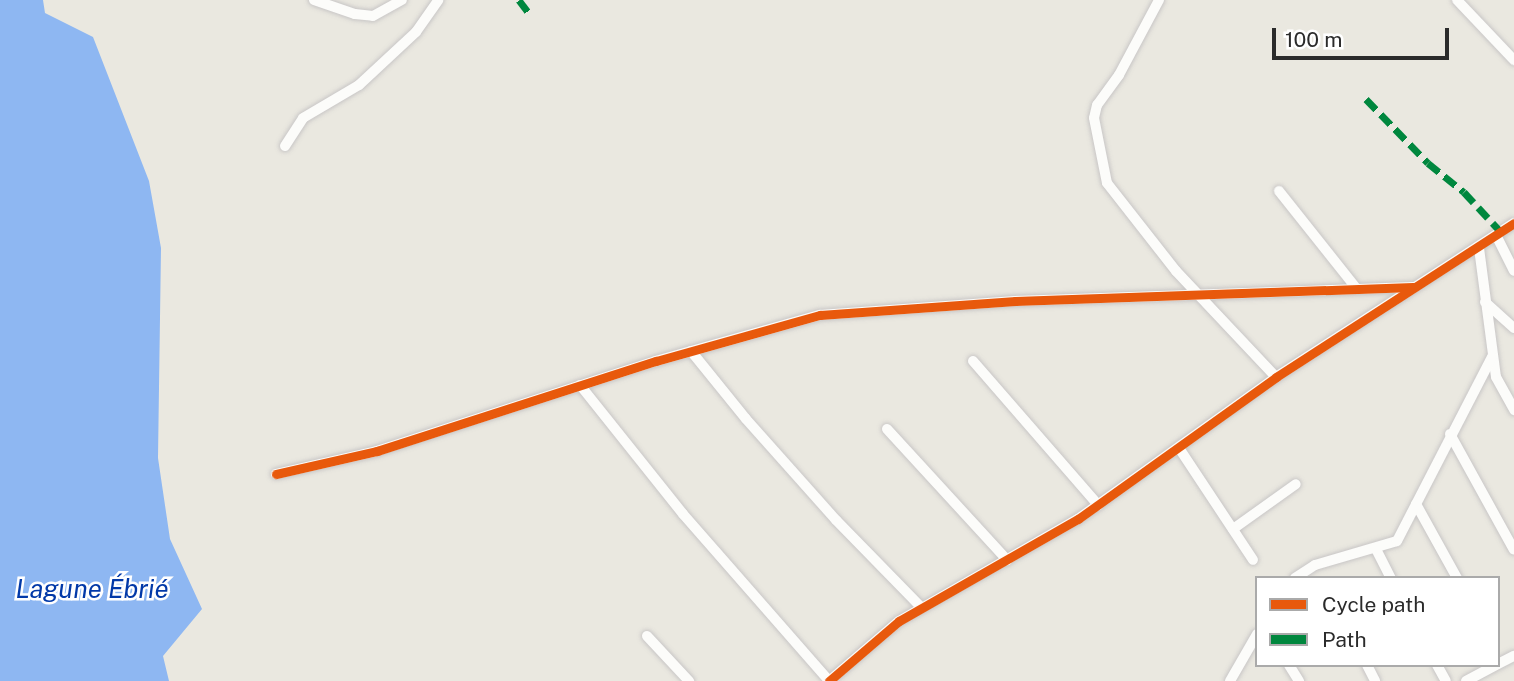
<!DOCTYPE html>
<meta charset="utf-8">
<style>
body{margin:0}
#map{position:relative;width:1514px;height:681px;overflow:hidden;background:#eae8e0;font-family:"Public Sans",sans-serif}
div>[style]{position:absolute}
.water>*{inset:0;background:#8eb7f2}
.roads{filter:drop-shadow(0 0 2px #c8c6c6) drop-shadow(0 0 2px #c8c6c6)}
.minor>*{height:10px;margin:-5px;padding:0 5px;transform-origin:5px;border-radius:5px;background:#fcfcfa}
.quiet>*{height:7px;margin-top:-3.5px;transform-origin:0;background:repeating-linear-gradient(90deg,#00873e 0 14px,transparent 0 21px)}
.cycleway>*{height:9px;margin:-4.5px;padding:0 4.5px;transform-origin:4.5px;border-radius:4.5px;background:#e8590c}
span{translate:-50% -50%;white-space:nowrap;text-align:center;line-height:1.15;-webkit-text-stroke:5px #fff;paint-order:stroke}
.water-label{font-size:26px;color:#0239a8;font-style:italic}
.legend{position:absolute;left:1255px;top:576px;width:245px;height:91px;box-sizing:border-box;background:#fff;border:2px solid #aaa;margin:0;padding:9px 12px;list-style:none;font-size:21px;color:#2b2b2b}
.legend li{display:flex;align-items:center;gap:14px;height:35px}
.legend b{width:35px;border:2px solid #aaa}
.scale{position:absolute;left:1272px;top:28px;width:177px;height:32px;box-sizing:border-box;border:4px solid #2b2b2b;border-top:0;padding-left:9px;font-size:21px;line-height:24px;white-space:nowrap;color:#2b2b2b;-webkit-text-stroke:5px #fff;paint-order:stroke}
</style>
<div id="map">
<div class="water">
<div style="clip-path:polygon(0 0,43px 0,45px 13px,93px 37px,149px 181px,161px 248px,158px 458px,170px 539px,202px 609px,163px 656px,169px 681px,0 681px)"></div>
</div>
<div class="roads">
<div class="minor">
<div style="left:314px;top:0;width:43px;rotate:18.9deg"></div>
<div style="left:355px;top:14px;width:18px;rotate:6deg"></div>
<div style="left:373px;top:16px;width:33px;rotate:-29deg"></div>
<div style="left:1159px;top:0;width:85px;rotate:118.1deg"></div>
<div style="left:1119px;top:75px;width:37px;rotate:126deg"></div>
<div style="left:1097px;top:105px;width:13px;rotate:103deg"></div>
<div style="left:1094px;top:118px;width:66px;rotate:78.7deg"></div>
<div style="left:1107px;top:183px;width:112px;rotate:51.9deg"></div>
<div style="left:1176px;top:271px;width:146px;rotate:46.7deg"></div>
<div style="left:1457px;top:0;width:83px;rotate:46.5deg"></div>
<div style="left:285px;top:146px;width:33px;rotate:-57deg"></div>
<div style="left:303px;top:118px;width:65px;rotate:-30.5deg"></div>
<div style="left:359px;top:85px;width:78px;rotate:-42.9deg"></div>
<div style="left:416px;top:32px;width:39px;rotate:-55deg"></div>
<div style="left:1279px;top:191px;width:125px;rotate:51.5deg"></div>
<div style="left:1496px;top:235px;width:40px;rotate:63.4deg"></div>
<div style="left:1479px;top:248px;width:130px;rotate:82.5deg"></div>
<div style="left:1496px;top:377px;width:38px;rotate:61deg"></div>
<div style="left:1485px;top:302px;width:39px;rotate:42deg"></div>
<div style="left:691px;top:351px;width:87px;rotate:51deg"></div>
<div style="left:746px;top:419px;width:135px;rotate:48.3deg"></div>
<div style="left:836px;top:520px;width:123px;rotate:45.7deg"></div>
<div style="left:973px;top:361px;width:191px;rotate:49deg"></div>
<div style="left:580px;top:385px;width:165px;rotate:51.4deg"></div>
<div style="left:683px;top:514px;width:222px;rotate:48.8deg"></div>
<div style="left:887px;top:429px;width:178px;rotate:47.5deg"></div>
<div style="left:1450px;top:434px;width:132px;rotate:61.1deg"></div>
<div style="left:1179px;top:448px;width:134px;rotate:56.5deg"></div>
<div style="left:276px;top:474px;width:104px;rotate:-12.8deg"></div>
<div style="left:377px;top:451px;width:293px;rotate:-17.9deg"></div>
<div style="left:656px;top:361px;width:170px;rotate:-15.7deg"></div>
<div style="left:820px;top:315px;width:196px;rotate:-4.1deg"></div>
<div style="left:1015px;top:301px;width:398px;rotate:-2deg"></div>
<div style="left:1416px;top:504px;width:85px;rotate:61deg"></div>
<div style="left:1233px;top:529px;width:77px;rotate:-35.5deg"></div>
<div style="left:1376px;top:549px;width:33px;rotate:63deg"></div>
<div style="left:1295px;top:578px;width:24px;rotate:-33deg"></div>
<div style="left:1315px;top:565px;width:85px;rotate:-16.3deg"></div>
<div style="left:1397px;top:541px;width:207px;rotate:-62.7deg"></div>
<div style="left:647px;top:636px;width:62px;rotate:47deg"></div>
<div style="left:1498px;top:664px;width:18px;rotate:-27deg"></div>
<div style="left:1289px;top:665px;width:19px;rotate:58deg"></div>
<div style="left:1367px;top:665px;width:18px;rotate:63deg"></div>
<div style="left:1437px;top:665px;width:18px;rotate:61deg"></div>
<div style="left:829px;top:681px;width:92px;rotate:-40.6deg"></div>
<div style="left:899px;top:621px;width:206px;rotate:-29.7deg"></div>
<div style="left:1078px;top:519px;width:244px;rotate:-35.6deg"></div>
<div style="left:1276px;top:377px;width:283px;rotate:-32.9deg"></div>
<div style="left:1230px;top:681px;width:54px;rotate:-60.1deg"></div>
<div style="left:1466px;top:681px;width:34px;rotate:-28deg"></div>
</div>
</div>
<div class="quiet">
<div style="left:519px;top:0;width:20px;rotate:53deg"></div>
<div style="left:1366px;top:99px;width:89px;rotate:45.9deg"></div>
<div style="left:1428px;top:163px;width:46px;rotate:38.9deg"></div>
<div style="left:1464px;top:192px;width:54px;rotate:47.2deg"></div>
</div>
<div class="cycleway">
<div style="left:276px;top:474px;width:104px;rotate:-12.8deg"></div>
<div style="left:377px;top:451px;width:293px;rotate:-17.9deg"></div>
<div style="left:656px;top:361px;width:170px;rotate:-15.7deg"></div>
<div style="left:820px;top:315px;width:196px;rotate:-4.1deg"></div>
<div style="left:1015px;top:301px;width:398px;rotate:-2deg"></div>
<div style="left:829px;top:681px;width:92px;rotate:-40.6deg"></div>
<div style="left:899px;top:621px;width:206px;rotate:-29.7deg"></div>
<div style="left:1078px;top:519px;width:244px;rotate:-35.6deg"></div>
<div style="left:1276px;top:377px;width:283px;rotate:-32.9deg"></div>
</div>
<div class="water-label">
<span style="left:92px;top:589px">Lagune Ébrié</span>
</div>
<ul class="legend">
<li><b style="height:9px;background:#e8590c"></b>Cycle path</li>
<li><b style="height:9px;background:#00873e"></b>Path</li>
</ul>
<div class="scale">100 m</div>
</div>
